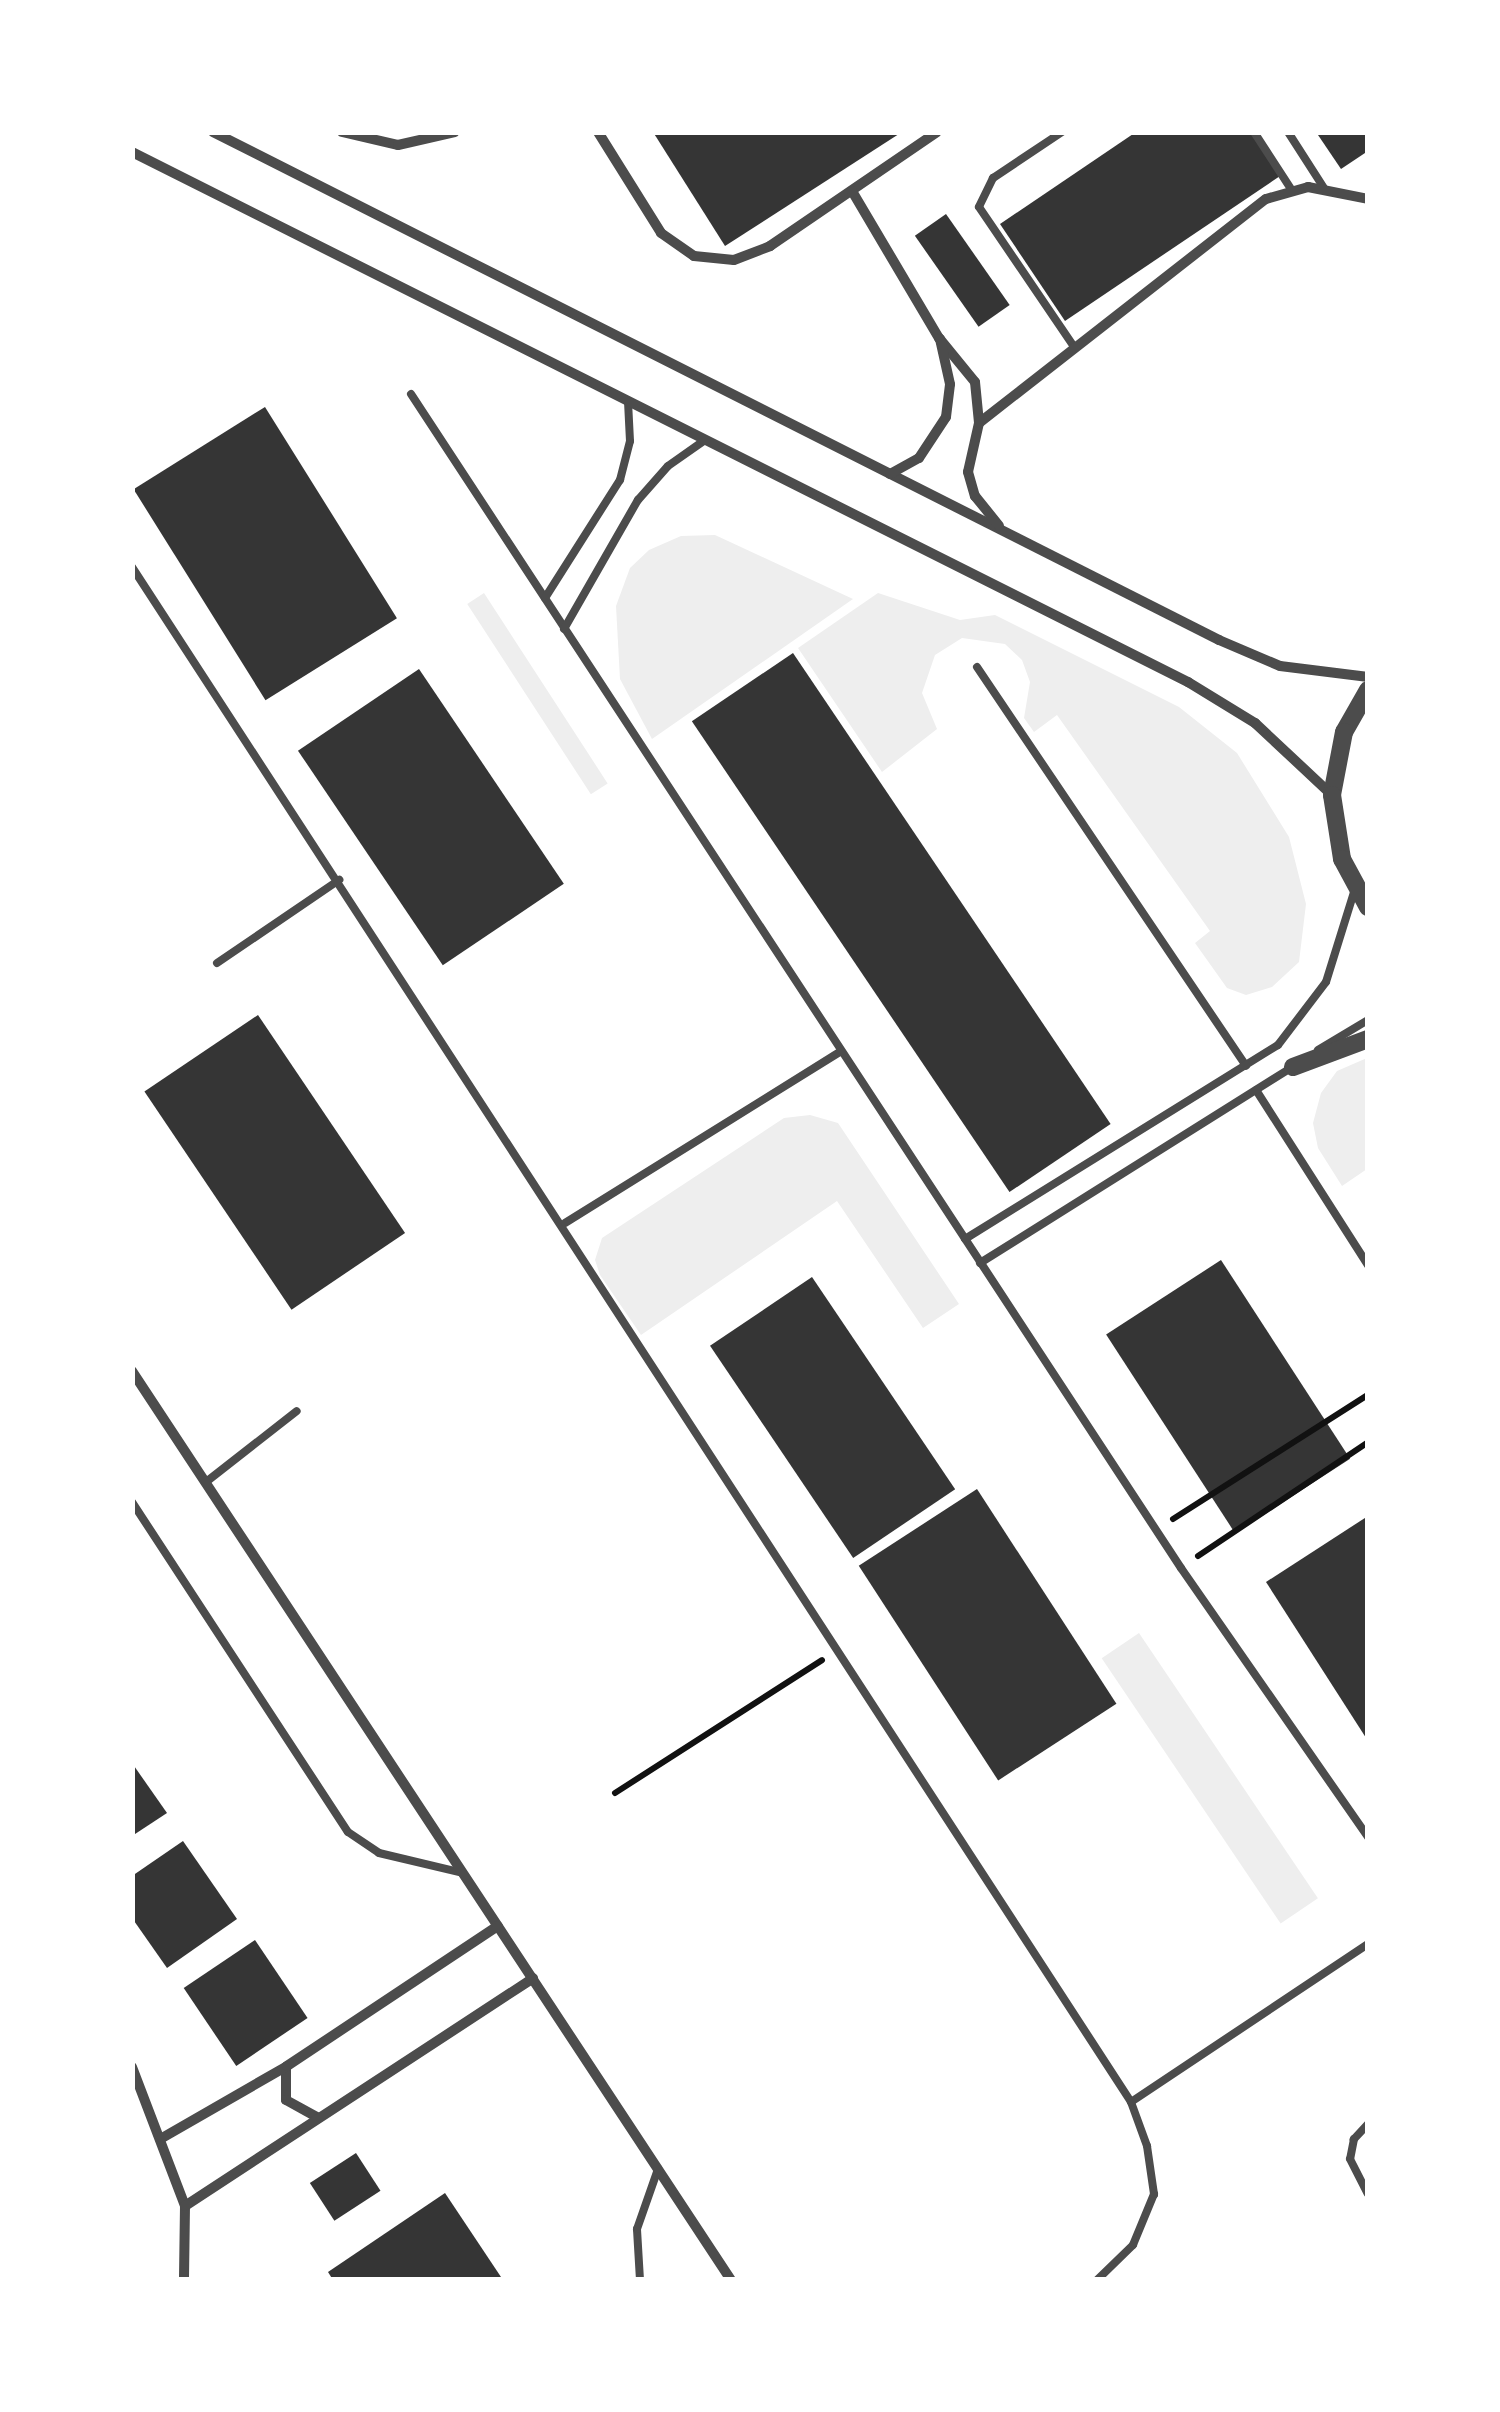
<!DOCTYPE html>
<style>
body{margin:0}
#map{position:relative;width:1500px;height:2412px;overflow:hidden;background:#fff;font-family:"Roboto Serif",serif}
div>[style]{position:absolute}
.green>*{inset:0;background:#eee;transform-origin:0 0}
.building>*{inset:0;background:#353535;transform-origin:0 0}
.path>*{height:6px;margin:-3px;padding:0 3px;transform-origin:3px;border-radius:3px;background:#111}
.service>*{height:8px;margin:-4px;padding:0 4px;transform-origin:4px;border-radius:4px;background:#4c4c4c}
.minor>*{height:10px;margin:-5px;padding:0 5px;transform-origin:5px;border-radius:5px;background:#4c4c4c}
.tertiary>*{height:18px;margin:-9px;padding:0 9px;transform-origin:9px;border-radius:9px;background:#4c4c4c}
span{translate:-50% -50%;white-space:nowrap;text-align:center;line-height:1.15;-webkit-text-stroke:10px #fff;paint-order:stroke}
.frame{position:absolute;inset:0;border:135px solid #fff;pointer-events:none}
</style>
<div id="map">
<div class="green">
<div style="clip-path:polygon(715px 535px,853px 599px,652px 739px,620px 679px,616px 606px,630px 568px,649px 550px,681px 536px)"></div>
<div style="left:484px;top:593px;width:227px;height:20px;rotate:57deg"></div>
<div style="clip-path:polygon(878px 593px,960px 620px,995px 615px,1179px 707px,1237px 753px,1289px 837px,1306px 904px,1299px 962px,1272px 987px,1246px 995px,1227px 988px,1195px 943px,1210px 931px,1057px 715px,1034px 732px,1024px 718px,1030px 682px,1022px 660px,1005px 644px,962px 638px,935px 655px,922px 693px,937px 729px,882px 772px,798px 648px)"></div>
<div style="clip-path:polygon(1367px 1058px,1367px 1169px,1342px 1186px,1318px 1148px,1313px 1123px,1321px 1093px,1337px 1071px)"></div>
<div style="clip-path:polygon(810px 1115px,838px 1123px,959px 1304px,923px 1328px,837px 1201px,641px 1335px,600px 1275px,595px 1260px,602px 1238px,784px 1118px)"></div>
<div style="left:1139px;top:1633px;width:320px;height:45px;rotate:56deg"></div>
</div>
<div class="building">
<div style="clip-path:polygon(653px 132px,902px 132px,725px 246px)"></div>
<div style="clip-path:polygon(1136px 132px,1251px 132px,1280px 176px,1065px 321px,1000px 224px)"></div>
<div style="clip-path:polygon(1316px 132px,1368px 132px,1368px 151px,1341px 169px)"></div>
<div style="left:946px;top:214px;width:111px;height:38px;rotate:55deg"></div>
<div style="left:265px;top:407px;width:249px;height:155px;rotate:58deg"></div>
<div style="left:793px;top:653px;width:568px;height:122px;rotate:56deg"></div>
<div style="left:419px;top:669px;width:259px;height:146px;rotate:56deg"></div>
<div style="left:258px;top:1015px;width:263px;height:137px;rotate:56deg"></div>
<div style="left:1221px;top:1260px;width:237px;height:137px;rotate:57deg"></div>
<div style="left:812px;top:1277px;width:256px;height:123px;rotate:56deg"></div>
<div style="left:977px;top:1489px;width:256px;height:141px;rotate:57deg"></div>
<div style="clip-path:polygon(1368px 1516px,1368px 1741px,1266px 1582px)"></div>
<div style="clip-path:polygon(132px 1763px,167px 1813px,132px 1836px)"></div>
<div style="clip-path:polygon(183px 1841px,237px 1919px,167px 1968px,132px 1918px,132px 1876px)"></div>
<div style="left:255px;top:1940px;width:94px;height:86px;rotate:56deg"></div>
<div style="left:356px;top:2153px;width:45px;height:55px;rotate:57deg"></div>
<div style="clip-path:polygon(445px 2193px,503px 2280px,333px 2280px,328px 2272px)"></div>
</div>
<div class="path">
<div style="left:1173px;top:1519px;width:231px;rotate:-32.5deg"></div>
<div style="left:1198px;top:1556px;width:205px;rotate:-33.8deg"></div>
<div style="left:615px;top:1793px;width:246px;rotate:-32.7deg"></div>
</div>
<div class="service">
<div style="left:1062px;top:132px;width:83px;rotate:146.3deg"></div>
<div style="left:993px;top:178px;width:32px;rotate:116deg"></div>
<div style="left:979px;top:207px;width:169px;rotate:55.8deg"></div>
<div style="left:1254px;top:132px;width:68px;rotate:57deg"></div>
<div style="left:1288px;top:132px;width:67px;rotate:57.3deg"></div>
<div style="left:411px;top:394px;width:1404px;rotate:56.74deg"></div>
<div style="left:1181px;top:1568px;width:328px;rotate:55.2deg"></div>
<div style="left:132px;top:567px;width:1831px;rotate:56.94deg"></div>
<div style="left:1131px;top:2102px;width:47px;rotate:70deg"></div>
<div style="left:1147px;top:2146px;width:49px;rotate:81.7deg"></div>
<div style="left:1154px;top:2194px;width:55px;rotate:112.4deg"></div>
<div style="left:1133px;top:2245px;width:50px;rotate:135.8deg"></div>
<div style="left:545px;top:598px;width:140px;rotate:-57.6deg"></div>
<div style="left:620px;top:480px;width:40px;rotate:-75.6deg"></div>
<div style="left:630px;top:441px;width:40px;rotate:-92.9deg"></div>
<div style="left:564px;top:629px;width:149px;rotate:-60.2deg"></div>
<div style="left:638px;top:500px;width:45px;rotate:-48.6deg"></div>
<div style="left:668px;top:466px;width:45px;rotate:-35.1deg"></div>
<div style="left:977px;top:667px;width:481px;rotate:56deg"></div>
<div style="left:217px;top:963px;width:148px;rotate:-34.2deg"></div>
<div style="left:1318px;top:1050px;width:58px;rotate:-31deg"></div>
<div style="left:1256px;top:1090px;width:208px;rotate:57.4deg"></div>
<div style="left:565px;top:1223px;width:325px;rotate:-31.9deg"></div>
<div style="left:965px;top:1239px;width:368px;rotate:-31.8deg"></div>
<div style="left:1278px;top:1045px;width:79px;rotate:-52.7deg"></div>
<div style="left:1326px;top:982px;width:97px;rotate:-72.7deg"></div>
<div style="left:980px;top:1263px;width:371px;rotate:-32.1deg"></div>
<div style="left:206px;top:1482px;width:115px;rotate:-38deg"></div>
<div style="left:132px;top:1502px;width:394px;rotate:56.8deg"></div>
<div style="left:348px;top:1832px;width:37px;rotate:34deg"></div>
<div style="left:379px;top:1853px;width:86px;rotate:13.4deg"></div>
<div style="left:1131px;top:2102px;width:285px;rotate:-33.7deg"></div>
<div style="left:1368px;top:2124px;width:21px;rotate:133deg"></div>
<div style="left:1354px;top:2139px;width:20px;rotate:101deg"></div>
<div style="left:1350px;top:2159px;width:39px;rotate:63deg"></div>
<div style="left:640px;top:2280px;width:51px;rotate:-93.4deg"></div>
<div style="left:637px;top:2229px;width:64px;rotate:-70.7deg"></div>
</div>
<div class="minor">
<div style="left:213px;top:132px;width:1127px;rotate:26.79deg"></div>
<div style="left:1219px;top:640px;width:66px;rotate:23.1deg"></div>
<div style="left:1280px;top:666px;width:89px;rotate:7.1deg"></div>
<div style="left:342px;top:132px;width:57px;rotate:13.1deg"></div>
<div style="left:398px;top:145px;width:58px;rotate:-12.8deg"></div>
<div style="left:598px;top:132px;width:119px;rotate:58deg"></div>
<div style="left:661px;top:233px;width:40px;rotate:34.9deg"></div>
<div style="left:694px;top:256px;width:40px;rotate:5.7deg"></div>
<div style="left:734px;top:260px;width:39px;rotate:-21deg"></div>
<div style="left:770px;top:246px;width:202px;rotate:-34.3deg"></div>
<div style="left:132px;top:152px;width:1182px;rotate:26.65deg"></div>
<div style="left:1188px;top:682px;width:79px;rotate:31.5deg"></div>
<div style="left:1255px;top:723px;width:104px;rotate:43.1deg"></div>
<div style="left:852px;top:191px;width:171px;rotate:59.4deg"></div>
<div style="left:939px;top:338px;width:57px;rotate:50.7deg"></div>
<div style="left:975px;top:382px;width:41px;rotate:84.4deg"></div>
<div style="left:979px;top:423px;width:50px;rotate:102.7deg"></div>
<div style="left:968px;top:472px;width:25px;rotate:74deg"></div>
<div style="left:975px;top:496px;width:38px;rotate:51deg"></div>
<div style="left:979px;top:423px;width:364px;rotate:-38deg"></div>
<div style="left:1266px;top:199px;width:44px;rotate:-15.9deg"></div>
<div style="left:1308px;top:187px;width:61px;rotate:11.3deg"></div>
<div style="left:890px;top:474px;width:33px;rotate:-29deg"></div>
<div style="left:919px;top:458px;width:49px;rotate:-56.6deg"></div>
<div style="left:946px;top:417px;width:33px;rotate:-83deg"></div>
<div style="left:950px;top:384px;width:46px;rotate:-102.5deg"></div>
<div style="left:132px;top:1371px;width:1089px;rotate:56.62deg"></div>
<div style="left:132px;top:2067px;width:149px;rotate:69.1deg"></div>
<div style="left:185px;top:2206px;width:74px;rotate:90.8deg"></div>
<div style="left:286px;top:2067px;width:33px;rotate:90deg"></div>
<div style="left:286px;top:2100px;width:35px;rotate:29deg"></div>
<div style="left:162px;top:2138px;width:144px;rotate:-29.9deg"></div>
<div style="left:287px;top:2066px;width:253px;rotate:-33.6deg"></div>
<div style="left:185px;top:2206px;width:416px;rotate:-33.2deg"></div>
</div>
<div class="tertiary">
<div style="left:1368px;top:690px;width:48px;rotate:119.7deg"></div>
<div style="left:1344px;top:732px;width:64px;rotate:100.8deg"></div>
<div style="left:1332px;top:795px;width:65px;rotate:81.1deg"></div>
<div style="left:1342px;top:859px;width:55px;rotate:61.6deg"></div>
<div style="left:1293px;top:1067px;width:80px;rotate:-20.5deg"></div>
</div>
<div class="frame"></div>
</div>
